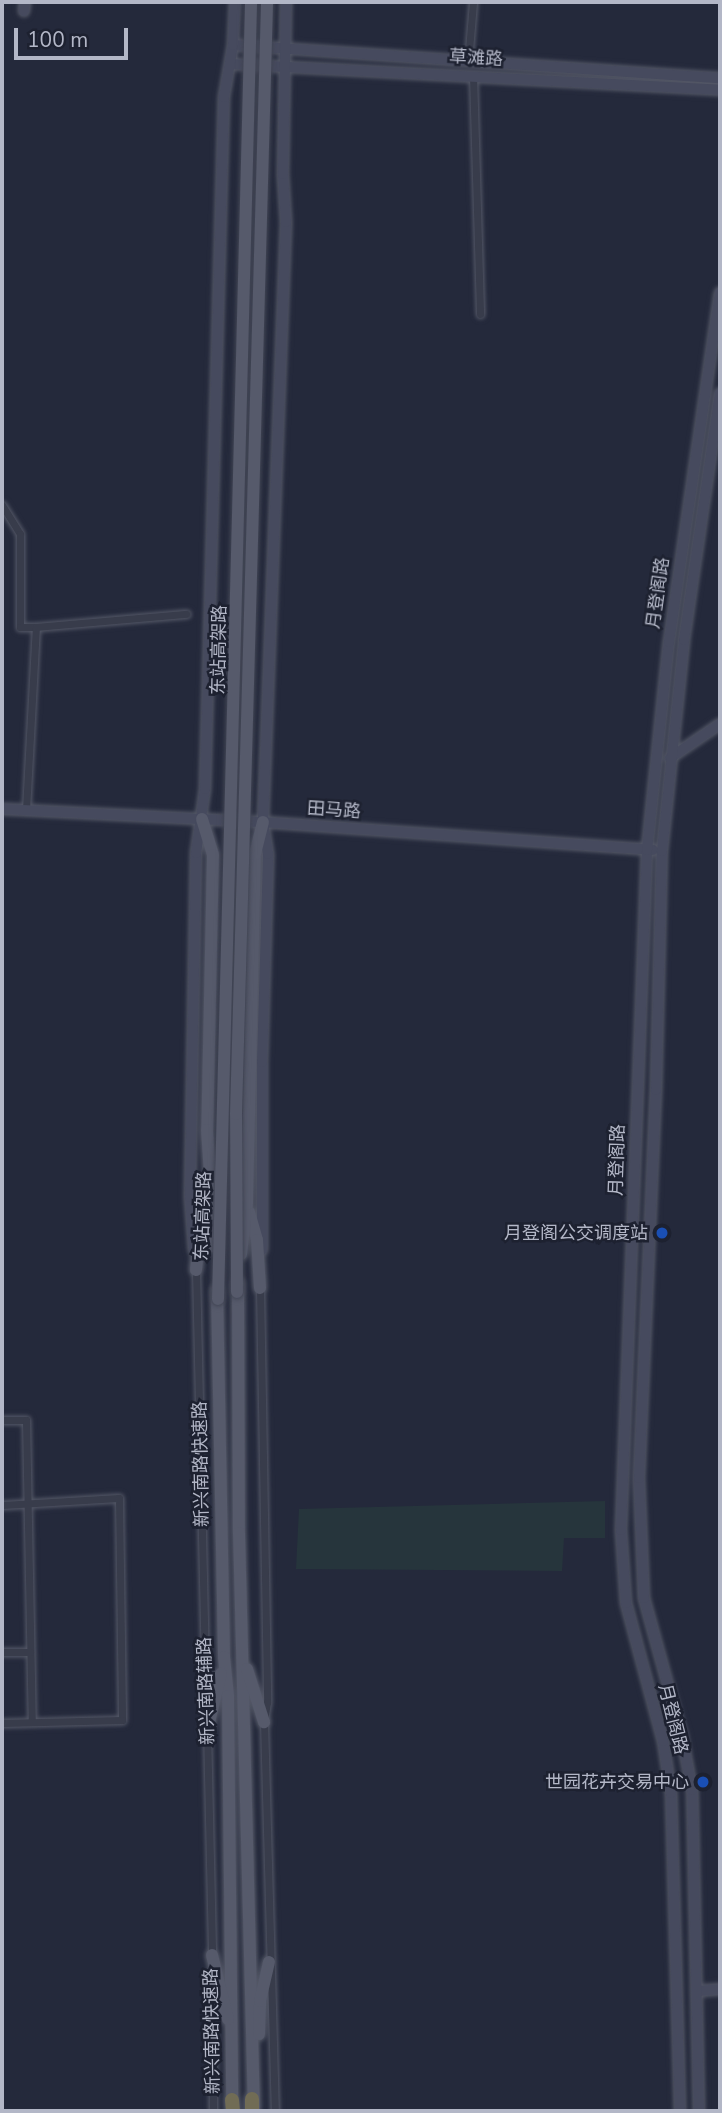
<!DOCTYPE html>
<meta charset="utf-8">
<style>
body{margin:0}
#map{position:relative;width:722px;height:2113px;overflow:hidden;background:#24293b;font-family:"Nunito Sans","Noto Sans SC",sans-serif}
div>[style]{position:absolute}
.green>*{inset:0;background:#26353c}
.roads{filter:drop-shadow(0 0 2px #535766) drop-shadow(0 0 2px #535766)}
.street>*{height:7px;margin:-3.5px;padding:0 3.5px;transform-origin:3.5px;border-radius:3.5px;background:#383c4b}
.secondary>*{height:10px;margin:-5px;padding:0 5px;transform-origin:5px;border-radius:5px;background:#464a5e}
.primary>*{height:12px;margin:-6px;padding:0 6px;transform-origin:6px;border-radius:6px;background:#565a6b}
.highway>*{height:14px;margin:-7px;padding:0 7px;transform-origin:7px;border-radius:7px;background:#716c55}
.bridges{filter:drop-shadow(0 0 2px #414554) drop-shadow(0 0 2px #414554)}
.primary-bridge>*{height:12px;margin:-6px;padding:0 6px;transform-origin:6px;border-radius:6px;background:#565a6b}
.dots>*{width:19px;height:19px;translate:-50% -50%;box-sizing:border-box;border:4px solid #1d2130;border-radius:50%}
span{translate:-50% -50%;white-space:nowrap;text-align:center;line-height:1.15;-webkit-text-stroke:5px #1d2130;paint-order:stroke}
.street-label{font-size:18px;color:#b3b7c7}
.poi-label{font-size:18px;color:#b3b7c7}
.right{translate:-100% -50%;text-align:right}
.frame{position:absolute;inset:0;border:4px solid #b3b7c7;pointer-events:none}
.scale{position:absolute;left:14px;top:28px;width:114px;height:32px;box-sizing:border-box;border:4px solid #b3b7c7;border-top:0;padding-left:9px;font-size:21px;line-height:24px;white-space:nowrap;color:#b3b7c7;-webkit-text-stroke:5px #1d2130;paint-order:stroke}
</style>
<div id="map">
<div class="green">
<div style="clip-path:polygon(605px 1501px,605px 1538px,564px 1538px,562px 1571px,296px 1569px,299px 1509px)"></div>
</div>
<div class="roads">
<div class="street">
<div style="left:468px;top:62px;width:60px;rotate:-85.2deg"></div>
<div style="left:473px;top:75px;width:239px;rotate:88.3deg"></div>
<div style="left:2px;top:505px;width:34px;rotate:58deg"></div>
<div style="left:20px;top:534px;width:93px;rotate:90deg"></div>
<div style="left:20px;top:627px;width:16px"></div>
<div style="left:26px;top:810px;width:183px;rotate:-86.9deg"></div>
<div style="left:36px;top:627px;width:151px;rotate:-5deg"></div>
<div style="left:196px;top:1270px;width:447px;rotate:88.7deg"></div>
<div style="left:260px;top:1288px;width:414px;rotate:89deg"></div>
<div style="left:267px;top:1702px;width:20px;rotate:99deg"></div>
<div style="left:264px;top:1722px;width:389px;rotate:88.4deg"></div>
<div style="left:2px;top:1420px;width:24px"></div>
<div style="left:26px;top:1420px;width:302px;rotate:88.9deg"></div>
<div style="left:2px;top:1505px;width:117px;rotate:-3.4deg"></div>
<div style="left:119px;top:1498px;width:222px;rotate:89.2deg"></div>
<div style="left:122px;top:1720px;width:120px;rotate:178.6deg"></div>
<div style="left:2px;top:1652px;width:28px"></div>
<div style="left:207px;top:1729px;width:229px;rotate:88.7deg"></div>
<div style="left:212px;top:1970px;width:141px;rotate:89.6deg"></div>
</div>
<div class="secondary">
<div style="left:24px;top:11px;width:9px;rotate:-84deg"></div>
<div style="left:233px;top:45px;width:488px;rotate:3.9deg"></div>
<div style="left:230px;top:64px;width:491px;rotate:3deg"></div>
<div style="left:670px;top:758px;width:60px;rotate:-34.2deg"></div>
<div style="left:2px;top:809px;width:261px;rotate:2.9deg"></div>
<div style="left:263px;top:822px;width:391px;rotate:4.1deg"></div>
<div style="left:194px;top:1250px;width:53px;rotate:-94.3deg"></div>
<div style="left:190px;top:1197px;width:344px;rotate:-89deg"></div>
<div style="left:196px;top:853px;width:65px;rotate:-82deg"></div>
<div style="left:205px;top:789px;width:692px;rotate:-88.43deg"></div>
<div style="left:224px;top:97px;width:53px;rotate:-80.2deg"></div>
<div style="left:233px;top:45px;width:43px;rotate:-87.3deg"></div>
<div style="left:262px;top:1250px;width:188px;rotate:-90deg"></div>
<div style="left:262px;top:1062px;width:208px;rotate:-88.3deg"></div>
<div style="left:268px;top:854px;width:32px;rotate:-99deg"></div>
<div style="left:263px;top:822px;width:600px;rotate:-87.8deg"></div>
<div style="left:286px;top:222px;width:48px;rotate:-93.6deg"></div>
<div style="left:283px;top:174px;width:172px;rotate:-89deg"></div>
<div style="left:698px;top:1991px;width:22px;rotate:-5deg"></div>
<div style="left:680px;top:2111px;width:318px;rotate:-91.6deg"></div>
<div style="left:671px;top:1793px;width:53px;rotate:-98.7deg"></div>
<div style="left:663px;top:1741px;width:143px;rotate:-105deg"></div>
<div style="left:626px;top:1603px;width:73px;rotate:-93.9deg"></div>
<div style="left:621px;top:1530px;width:680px;rotate:-87.81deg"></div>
<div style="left:647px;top:850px;width:209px;rotate:-84deg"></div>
<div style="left:669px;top:642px;width:353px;rotate:-81.7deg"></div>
<div style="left:699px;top:2111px;width:321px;rotate:-91.2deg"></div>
<div style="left:692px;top:1790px;width:55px;rotate:-100.5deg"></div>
<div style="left:682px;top:1736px;width:143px;rotate:-105.4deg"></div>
<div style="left:644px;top:1598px;width:120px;rotate:-92.4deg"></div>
<div style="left:639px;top:1478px;width:388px;rotate:-87.5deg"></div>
<div style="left:656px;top:1090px;width:239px;rotate:-88.6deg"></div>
<div style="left:662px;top:851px;width:212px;rotate:-84deg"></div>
<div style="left:684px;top:640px;width:249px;rotate:-81.7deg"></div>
</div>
<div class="primary">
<div style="left:202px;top:819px;width:38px;rotate:73deg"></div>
<div style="left:213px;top:855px;width:275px;rotate:91.2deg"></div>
<div style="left:207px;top:1130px;width:117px;rotate:86.1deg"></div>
<div style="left:249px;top:1212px;width:29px;rotate:74deg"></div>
<div style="left:257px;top:1240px;width:48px;rotate:86.4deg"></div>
<div style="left:241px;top:1254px;width:50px;rotate:-83.2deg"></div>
<div style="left:247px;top:1204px;width:350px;rotate:-88.7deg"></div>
<div style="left:255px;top:854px;width:33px;rotate:-76deg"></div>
<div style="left:196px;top:1270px;width:80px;rotate:-84.3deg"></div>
<div style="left:238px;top:1283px;width:250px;rotate:89.8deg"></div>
<div style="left:239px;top:1533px;width:575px;rotate:88.51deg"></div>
<div style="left:217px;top:1290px;width:367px;rotate:88.9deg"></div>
<div style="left:224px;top:1657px;width:39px;rotate:84deg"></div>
<div style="left:228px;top:1696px;width:412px;rotate:89.4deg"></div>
<div style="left:247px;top:1669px;width:56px;rotate:72.2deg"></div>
<div style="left:207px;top:1730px;width:58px;rotate:-76deg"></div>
<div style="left:212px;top:1955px;width:66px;rotate:76deg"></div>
<div style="left:259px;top:2034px;width:33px;rotate:-88deg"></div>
<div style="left:260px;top:2001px;width:40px;rotate:-77deg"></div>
</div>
<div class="highway">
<div style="left:252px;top:2099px;width:12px;rotate:90deg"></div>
<div style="left:232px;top:2100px;width:11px;rotate:85deg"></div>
</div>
</div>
<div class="bridges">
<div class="primary-bridge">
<div style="left:237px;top:1292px;width:178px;rotate:-90.3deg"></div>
<div style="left:236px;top:1114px;width:1112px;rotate:-88.4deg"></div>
<div style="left:218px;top:1299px;width:1297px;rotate:-88.54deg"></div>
</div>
</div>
<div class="dots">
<div style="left:662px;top:1233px;background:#1a4fb4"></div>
<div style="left:703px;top:1782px;background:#1a4fb4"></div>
</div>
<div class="street-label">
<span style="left:476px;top:58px;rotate:3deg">草滩路</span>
<span style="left:658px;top:593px;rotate:-82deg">月登阁路</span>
<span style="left:219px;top:650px;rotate:-89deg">东站高架路</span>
<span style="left:334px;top:810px;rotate:4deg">田马路</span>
<span style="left:617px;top:1160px;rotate:-88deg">月登阁路</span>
<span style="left:203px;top:1216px;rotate:-88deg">东站高架路</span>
<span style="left:201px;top:1464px;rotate:-91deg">新兴南路快速路</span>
<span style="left:206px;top:1691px;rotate:-92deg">新兴南路辅路</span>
<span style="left:673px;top:1719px;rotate:76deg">月登阁路</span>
<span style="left:212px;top:2031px;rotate:-91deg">新兴南路快速路</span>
</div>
<div class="poi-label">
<span class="right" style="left:648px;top:1233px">月登阁公交调度站</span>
<span class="right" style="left:689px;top:1782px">世园花卉交易中心</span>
</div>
<div class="frame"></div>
<div class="scale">100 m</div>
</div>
